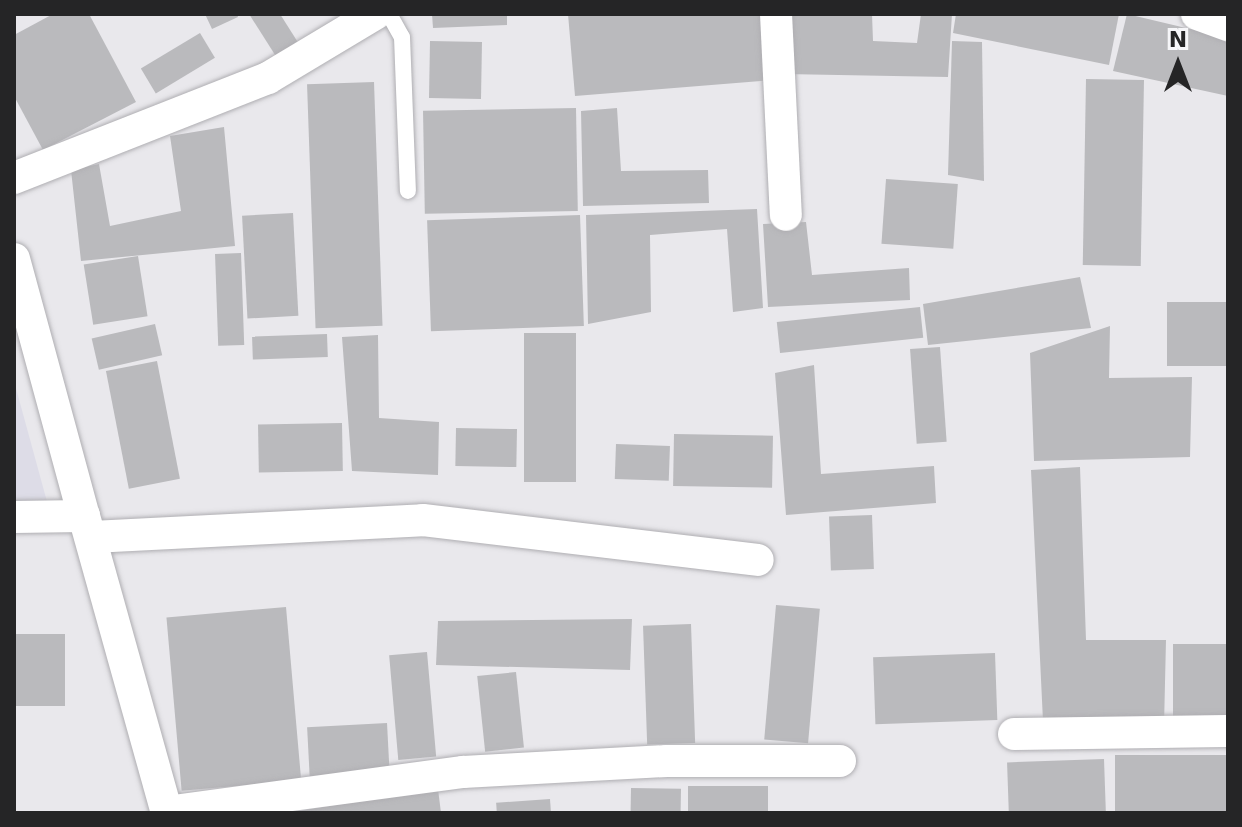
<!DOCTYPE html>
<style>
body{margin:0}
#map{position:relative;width:1242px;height:827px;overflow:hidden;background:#e9e8ec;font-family:"DejaVu Sans",sans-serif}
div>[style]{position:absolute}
.built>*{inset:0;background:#dddce7}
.building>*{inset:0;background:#bababd;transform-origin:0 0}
.roads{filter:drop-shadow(0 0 2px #afaeb2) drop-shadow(0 0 2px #afaeb2)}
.service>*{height:16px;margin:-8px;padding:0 8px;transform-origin:8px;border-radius:8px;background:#fff}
.minor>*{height:32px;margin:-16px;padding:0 16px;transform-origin:16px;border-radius:16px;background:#fff}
span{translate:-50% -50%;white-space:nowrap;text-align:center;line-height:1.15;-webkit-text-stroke:6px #f6f6f9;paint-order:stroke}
.frame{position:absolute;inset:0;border:16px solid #252526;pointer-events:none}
.north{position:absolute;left:1138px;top:24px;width:80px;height:80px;-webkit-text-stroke:6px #f6f6f9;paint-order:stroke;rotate:0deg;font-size:22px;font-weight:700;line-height:32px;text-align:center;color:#252526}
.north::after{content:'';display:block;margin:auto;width:28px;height:36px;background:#252526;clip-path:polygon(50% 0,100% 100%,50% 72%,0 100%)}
</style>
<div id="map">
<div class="built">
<div style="clip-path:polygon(14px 381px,49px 509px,14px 510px)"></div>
</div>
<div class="building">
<div style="clip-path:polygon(53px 14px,89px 14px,136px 102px,43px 150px,14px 96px,14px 35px)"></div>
<div style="clip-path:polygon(205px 14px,237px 14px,238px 17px,212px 29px)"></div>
<div style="clip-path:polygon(249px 14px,280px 14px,299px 44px,277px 58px)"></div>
<div style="clip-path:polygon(432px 14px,507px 14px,507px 25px,433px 28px)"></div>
<div style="clip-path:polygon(568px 14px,770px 14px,772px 80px,575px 96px)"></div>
<div style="clip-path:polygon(785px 14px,872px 14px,873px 41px,917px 43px,921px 14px,952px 14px,948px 77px,784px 74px)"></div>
<div style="clip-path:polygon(956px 14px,1119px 14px,1109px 65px,953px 33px)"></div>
<div style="clip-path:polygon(1127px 14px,1228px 38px,1228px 96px,1113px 71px)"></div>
<div style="left:200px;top:33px;width:29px;height:69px;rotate:59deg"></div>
<div style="left:430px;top:41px;width:52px;height:57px;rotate:1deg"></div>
<div style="clip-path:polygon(952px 41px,982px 42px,984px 181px,948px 175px)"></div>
<div style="left:1086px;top:79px;width:58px;height:186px;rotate:1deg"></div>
<div style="left:374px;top:82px;width:244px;height:67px;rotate:88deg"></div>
<div style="left:576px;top:108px;width:103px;height:153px;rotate:89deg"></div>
<div style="clip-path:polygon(617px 108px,621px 171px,708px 170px,709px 203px,583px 206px,581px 111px)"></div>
<div style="clip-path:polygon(224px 127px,235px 246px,81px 261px,71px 170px,99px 164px,110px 226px,181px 211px,170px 136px)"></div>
<div style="left:886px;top:179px;width:72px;height:65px;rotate:4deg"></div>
<div style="clip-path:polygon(757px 209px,763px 308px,733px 312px,727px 229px,650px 235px,651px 312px,588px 324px,586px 215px)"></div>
<div style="left:293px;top:213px;width:103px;height:51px;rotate:87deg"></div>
<div style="left:580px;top:215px;width:111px;height:153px;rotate:88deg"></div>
<div style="clip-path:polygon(806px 222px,812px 275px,909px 268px,910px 300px,768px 307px,763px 224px)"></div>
<div style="left:241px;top:253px;width:92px;height:26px;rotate:88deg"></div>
<div style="left:138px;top:256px;width:61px;height:55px;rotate:81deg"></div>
<div style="clip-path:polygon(1080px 277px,1091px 328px,928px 345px,923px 304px)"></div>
<div style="left:1228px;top:302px;width:64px;height:61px;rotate:90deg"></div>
<div style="left:920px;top:307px;width:31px;height:144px;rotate:84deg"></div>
<div style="left:155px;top:324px;width:32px;height:65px;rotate:77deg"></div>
<div style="clip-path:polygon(1110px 326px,1109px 378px,1192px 377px,1190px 457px,1034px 461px,1030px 353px)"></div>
<div style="left:524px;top:333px;width:52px;height:149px"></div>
<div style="left:327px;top:334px;width:23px;height:75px;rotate:88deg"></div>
<div style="clip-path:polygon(378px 335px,379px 418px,439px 422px,438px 475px,352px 471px,342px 337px)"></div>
<div style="left:940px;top:347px;width:95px;height:30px;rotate:86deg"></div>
<div style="left:157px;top:361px;width:120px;height:52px;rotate:79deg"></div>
<div style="clip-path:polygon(814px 365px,821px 474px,934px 466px,936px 503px,786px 515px,775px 373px)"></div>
<div style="left:342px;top:423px;width:48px;height:84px;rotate:89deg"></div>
<div style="left:456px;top:428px;width:61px;height:38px;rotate:1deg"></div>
<div style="left:674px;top:434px;width:99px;height:52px;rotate:1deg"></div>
<div style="left:616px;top:444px;width:54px;height:35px;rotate:2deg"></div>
<div style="clip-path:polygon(1080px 467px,1086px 640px,1166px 640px,1164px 726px,1043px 721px,1031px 470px)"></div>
<div style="left:872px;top:515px;width:54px;height:43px;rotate:88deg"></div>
<div style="left:776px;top:605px;width:44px;height:135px;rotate:5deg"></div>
<div style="left:286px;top:607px;width:174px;height:120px;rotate:85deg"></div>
<div style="clip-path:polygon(632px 619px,630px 670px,436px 665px,438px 621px)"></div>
<div style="left:691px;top:624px;width:119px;height:48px;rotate:88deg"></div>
<div style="left:14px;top:634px;width:51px;height:72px"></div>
<div style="left:1228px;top:644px;width:78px;height:55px;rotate:90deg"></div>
<div style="left:427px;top:652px;width:105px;height:38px;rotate:85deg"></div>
<div style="left:995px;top:653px;width:67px;height:122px;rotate:88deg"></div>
<div style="left:516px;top:672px;width:76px;height:39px;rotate:84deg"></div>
<div style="left:387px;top:723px;width:50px;height:80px;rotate:87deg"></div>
<div style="left:1228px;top:755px;width:58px;height:113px;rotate:90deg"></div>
<div style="left:1104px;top:759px;width:54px;height:97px;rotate:88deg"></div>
<div style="left:768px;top:786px;width:27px;height:80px;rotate:90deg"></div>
<div style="left:631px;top:788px;width:50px;height:25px;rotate:1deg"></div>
<div style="clip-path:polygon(438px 789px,441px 813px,299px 813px,298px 811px)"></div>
<div style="left:550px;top:799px;width:14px;height:54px;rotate:86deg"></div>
</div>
<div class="roads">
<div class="service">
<div style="left:389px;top:14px;width:26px;rotate:61deg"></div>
<div style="left:402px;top:37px;width:154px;rotate:87.8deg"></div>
</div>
<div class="minor">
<div style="left:776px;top:14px;width:201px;rotate:87.2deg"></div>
<div style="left:1197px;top:14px;width:33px;rotate:20deg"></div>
<div style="left:14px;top:178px;width:273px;rotate:-21.5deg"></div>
<div style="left:268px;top:78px;width:125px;rotate:-30.9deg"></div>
<div style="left:14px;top:259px;width:266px;rotate:74.8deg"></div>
<div style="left:14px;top:517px;width:70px;rotate:-0.8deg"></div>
<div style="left:84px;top:516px;width:308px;rotate:74.4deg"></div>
<div style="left:92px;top:537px;width:331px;rotate:-2.9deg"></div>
<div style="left:423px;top:520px;width:337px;rotate:6.8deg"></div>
<div style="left:1014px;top:734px;width:214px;rotate:-0.8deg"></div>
<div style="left:166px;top:812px;width:300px;rotate:-7.7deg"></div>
<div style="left:463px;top:772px;width:204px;rotate:-3.1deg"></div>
<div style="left:667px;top:761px;width:173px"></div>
</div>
</div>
<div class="frame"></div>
<div class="north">N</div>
</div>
